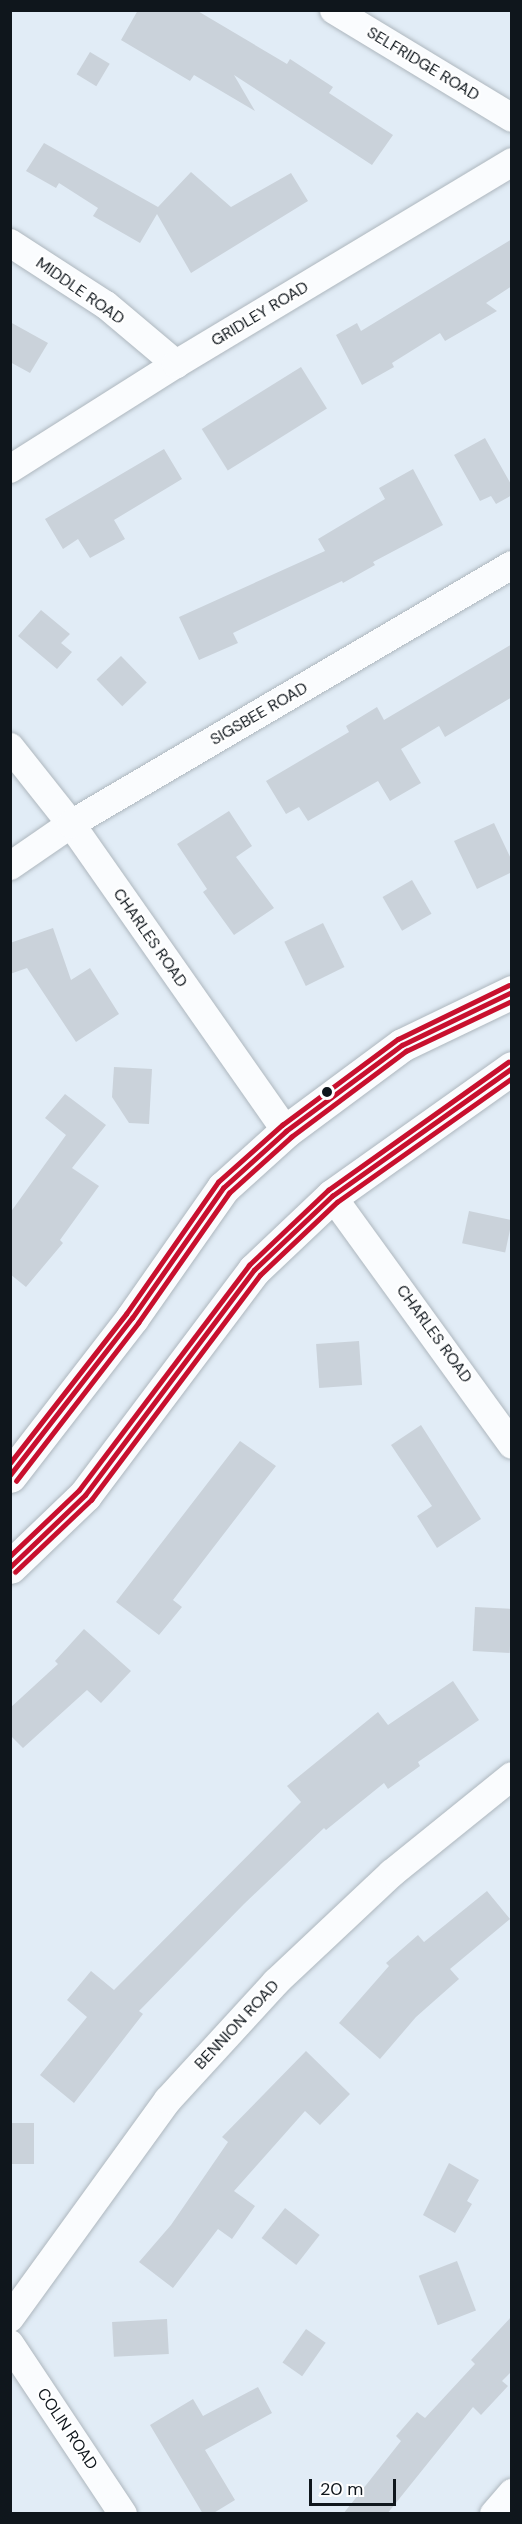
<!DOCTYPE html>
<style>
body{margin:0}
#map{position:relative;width:522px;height:2524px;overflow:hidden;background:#e1ecf6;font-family:"DM Sans",sans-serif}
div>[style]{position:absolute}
.building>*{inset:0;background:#cad2da;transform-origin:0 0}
.roads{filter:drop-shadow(0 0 2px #aeb7be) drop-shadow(0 0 2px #aeb7be)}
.street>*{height:28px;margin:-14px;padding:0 14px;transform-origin:14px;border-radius:14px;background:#fafcfe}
.primary>*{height:33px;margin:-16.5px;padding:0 16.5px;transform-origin:16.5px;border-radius:16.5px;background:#fafcfe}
.bus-1>*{height:4.5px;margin:-2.25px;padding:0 2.25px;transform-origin:2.25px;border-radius:2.25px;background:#c8102e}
.bus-2>*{height:4.5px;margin:-2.25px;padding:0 2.25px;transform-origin:2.25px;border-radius:2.25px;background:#c8102e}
.bus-3>*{height:4.5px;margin:-2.25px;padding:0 2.25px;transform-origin:2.25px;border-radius:2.25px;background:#c8102e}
.dots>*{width:16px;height:16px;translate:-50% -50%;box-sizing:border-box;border:3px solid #fff;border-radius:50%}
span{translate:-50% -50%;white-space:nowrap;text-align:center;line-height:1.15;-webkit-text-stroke:4.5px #fff;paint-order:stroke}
.street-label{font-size:16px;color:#0f161c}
.frame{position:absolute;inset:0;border:12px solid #0f161c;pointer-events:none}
.scale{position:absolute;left:309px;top:2479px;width:87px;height:27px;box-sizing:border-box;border:3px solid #0f161c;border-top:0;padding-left:8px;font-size:18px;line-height:21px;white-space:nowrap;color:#0f161c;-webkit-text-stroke:4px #fff;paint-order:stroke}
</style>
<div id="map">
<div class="building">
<div style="clip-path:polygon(138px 10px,196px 10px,287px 64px,290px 59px,333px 87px,329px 93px,393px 135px,372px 165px,234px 75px,255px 111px,194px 75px,190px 81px,121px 40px)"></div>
<div style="left:90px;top:52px;width:23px;height:26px;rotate:31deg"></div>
<div style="clip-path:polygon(44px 143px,158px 207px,191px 172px,231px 207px,291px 173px,308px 201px,191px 273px,157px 214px,140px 243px,93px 216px,98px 208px,59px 183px,56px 188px,26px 171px)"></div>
<div style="clip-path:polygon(512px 239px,512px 286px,486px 303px,497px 311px,445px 341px,440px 333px,392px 363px,394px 367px,362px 385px,336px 335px,357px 323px,361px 331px)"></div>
<div style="clip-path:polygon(10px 322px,48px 343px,30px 373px,10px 362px)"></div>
<div style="left:301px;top:367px;width:49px;height:117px;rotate:58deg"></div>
<div style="clip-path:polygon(485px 438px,512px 486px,512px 495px,496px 504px,491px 496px,480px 501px,454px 455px)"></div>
<div style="clip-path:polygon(164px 449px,182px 479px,114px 520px,125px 539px,90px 558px,78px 539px,63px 549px,45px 519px)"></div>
<div style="clip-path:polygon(413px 469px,443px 525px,373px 562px,375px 565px,343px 583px,342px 581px,233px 633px,238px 643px,199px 660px,179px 617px,325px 551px,318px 539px,385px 499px,379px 488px)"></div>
<div style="clip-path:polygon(41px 610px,70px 634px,61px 643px,72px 652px,57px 669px,18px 636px)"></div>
<div style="clip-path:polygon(512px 644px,512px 697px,445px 737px,439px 726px,401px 749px,421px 783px,390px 801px,378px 781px,308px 821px,299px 807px,286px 814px,266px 781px,349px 732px,346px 726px,377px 707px,384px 720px)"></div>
<div style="left:121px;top:656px;width:37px;height:34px;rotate:46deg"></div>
<div style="clip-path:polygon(229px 811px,252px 846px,236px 857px,274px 908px,234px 935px,203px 892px,207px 889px,177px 844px)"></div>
<div style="clip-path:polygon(494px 823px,512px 861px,512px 872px,477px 889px,454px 841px)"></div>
<div style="left:412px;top:880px;width:39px;height:34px;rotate:60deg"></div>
<div style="left:323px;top:923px;width:49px;height:43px;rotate:64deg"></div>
<div style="clip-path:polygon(53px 928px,71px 980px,90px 968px,119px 1014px,76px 1042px,27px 968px,10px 974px,10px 943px)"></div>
<div style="clip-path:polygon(114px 1067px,152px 1069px,149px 1124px,129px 1123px,112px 1097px)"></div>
<div style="clip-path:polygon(65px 1094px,106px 1125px,72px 1168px,99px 1186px,60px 1240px,63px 1243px,26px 1287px,10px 1274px,10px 1213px,66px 1135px,45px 1118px)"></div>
<div style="left:469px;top:1211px;width:44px;height:33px;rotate:12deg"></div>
<div style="left:359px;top:1341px;width:44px;height:43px;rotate:86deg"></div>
<div style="clip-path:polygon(421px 1425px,481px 1519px,437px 1548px,417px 1516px,432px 1506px,391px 1445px)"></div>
<div style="clip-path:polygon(240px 1441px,276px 1466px,173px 1600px,182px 1607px,159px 1635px,116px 1602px)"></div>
<div style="left:475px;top:1607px;width:37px;height:44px;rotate:3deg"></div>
<div style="clip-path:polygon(84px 1629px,131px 1671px,101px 1703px,87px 1690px,23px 1748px,10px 1735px,10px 1708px,58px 1664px,55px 1661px)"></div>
<div style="clip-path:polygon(453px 1681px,479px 1720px,418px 1762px,420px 1766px,388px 1789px,384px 1783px,326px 1830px,324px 1828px,244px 1904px,139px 2011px,143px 2014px,74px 2103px,40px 2075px,87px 2017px,67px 2000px,91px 1971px,114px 1990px,301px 1802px,287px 1786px,378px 1712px,388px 1725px)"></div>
<div style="clip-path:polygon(487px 1891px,510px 1919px,450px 1969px,459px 1979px,416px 2017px,380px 2059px,339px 2023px,389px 1966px,386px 1963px,418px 1935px,424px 1942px)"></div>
<div style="clip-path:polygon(306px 2051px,350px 2094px,320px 2125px,305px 2111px,234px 2191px,255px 2206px,232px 2239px,218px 2229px,173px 2288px,139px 2262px,171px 2225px,228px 2142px,222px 2137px)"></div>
<div style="left:10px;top:2123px;width:24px;height:41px"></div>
<div style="clip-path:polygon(449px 2163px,479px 2180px,467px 2201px,472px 2204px,455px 2233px,423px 2215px)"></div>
<div style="left:285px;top:2208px;width:44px;height:38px;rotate:38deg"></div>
<div style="left:457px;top:2261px;width:53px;height:41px;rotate:69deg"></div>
<div style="clip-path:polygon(512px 2316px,512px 2371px,502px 2381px,508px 2386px,481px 2415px,473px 2407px,387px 2514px,343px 2514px,401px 2441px,396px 2436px,417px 2412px,425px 2418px,475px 2364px,471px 2360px)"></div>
<div style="left:167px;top:2319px;width:35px;height:55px;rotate:87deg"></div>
<div style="left:306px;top:2329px;width:24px;height:41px;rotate:35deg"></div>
<div style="clip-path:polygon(258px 2387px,272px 2413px,205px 2450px,235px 2500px,212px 2514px,203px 2514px,150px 2425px,193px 2399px,203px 2416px)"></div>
</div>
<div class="roads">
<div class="street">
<div style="left:334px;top:10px;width:208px;rotate:31.2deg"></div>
<div style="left:10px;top:243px;width:114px;rotate:32.9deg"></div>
<div style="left:106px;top:305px;width:92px;rotate:40.1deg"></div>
<div style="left:10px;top:469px;width:196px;rotate:-32.3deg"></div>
<div style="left:176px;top:364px;width:392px;rotate:-31deg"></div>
<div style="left:10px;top:747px;width:98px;rotate:51.6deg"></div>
<div style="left:71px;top:824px;width:375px;rotate:55deg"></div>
<div style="left:10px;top:866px;width:74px;rotate:-34.5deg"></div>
<div style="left:71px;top:824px;width:511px;rotate:-30.43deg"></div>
<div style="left:332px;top:1196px;width:307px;rotate:54.1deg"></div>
<div style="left:10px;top:2318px;width:269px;rotate:-54.1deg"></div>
<div style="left:168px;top:2100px;width:160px;rotate:-47.5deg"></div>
<div style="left:276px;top:1982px;width:159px;rotate:-43.2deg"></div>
<div style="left:392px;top:1873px;width:154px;rotate:-38.9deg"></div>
<div style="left:10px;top:2344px;width:204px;rotate:56.4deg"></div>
<div style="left:494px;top:2514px;width:28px;rotate:-49deg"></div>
</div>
<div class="primary">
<div style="left:10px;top:1476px;width:200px;rotate:-52.3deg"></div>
<div style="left:132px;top:1318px;width:159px;rotate:-55deg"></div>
<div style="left:223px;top:1188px;width:85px;rotate:-42.1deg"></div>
<div style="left:286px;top:1131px;width:144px;rotate:-36.6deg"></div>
<div style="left:402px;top:1045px;width:122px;rotate:-25.7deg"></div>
<div style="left:10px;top:1567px;width:104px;rotate:-43.8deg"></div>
<div style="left:85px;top:1495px;width:281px;rotate:-53.1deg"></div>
<div style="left:254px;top:1270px;width:108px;rotate:-43.5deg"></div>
<div style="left:332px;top:1196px;width:221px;rotate:-35.4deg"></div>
</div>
</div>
<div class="bus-1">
<div style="left:10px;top:1475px;width:199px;rotate:-52.2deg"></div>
<div style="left:132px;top:1318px;width:159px;rotate:-55deg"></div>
<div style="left:223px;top:1188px;width:85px;rotate:-42.1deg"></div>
<div style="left:286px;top:1131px;width:144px;rotate:-36.6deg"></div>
<div style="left:402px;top:1045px;width:122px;rotate:-25.7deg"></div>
<div style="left:10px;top:1567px;width:104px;rotate:-43.8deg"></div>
<div style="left:85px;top:1495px;width:281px;rotate:-53.1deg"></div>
<div style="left:254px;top:1270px;width:108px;rotate:-43.5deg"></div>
<div style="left:332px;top:1196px;width:221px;rotate:-35.4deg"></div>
</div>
<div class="bus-2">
<div style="left:16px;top:1481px;width:200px;rotate:-52.3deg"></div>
<div style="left:138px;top:1323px;width:159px;rotate:-55deg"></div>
<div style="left:229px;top:1193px;width:84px;rotate:-42.1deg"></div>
<div style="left:291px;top:1137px;width:144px;rotate:-36.8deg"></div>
<div style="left:406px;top:1051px;width:117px;rotate:-25.3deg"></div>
<div style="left:15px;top:1572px;width:105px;rotate:-43.5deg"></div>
<div style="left:91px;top:1500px;width:281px;rotate:-53.1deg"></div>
<div style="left:260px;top:1275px;width:106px;rotate:-43.5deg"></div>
<div style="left:337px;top:1202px;width:214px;rotate:-35.3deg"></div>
</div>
<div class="bus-3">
<div style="left:10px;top:1463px;width:189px;rotate:-52.1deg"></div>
<div style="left:126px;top:1314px;width:161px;rotate:-55.1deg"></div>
<div style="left:218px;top:1182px;width:86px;rotate:-41.7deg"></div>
<div style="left:282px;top:1125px;width:144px;rotate:-36.6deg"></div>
<div style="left:398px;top:1039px;width:123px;rotate:-25.9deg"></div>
<div style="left:10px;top:1556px;width:95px;rotate:-43.7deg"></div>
<div style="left:79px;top:1490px;width:282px;rotate:-52.9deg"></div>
<div style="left:249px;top:1265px;width:109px;rotate:-43.5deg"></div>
<div style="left:328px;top:1190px;width:221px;rotate:-35.4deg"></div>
</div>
<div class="dots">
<div style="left:327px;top:1092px;background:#0f161c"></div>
</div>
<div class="street-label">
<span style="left:423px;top:64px;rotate:31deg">SELFRIDGE ROAD</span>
<span style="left:80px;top:291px;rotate:35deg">MIDDLE ROAD</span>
<span style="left:260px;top:314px;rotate:-31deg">GRIDLEY ROAD</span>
<span style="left:259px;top:714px;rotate:-30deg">SIGSBEE ROAD</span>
<span style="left:150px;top:938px;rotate:55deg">CHARLES ROAD</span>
<span style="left:434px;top:1334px;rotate:54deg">CHARLES ROAD</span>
<span style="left:237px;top:2025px;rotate:-47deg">BENNION ROAD</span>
<span style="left:67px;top:2429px;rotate:56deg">COLIN ROAD</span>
</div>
<div class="frame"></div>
<div class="scale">20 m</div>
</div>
